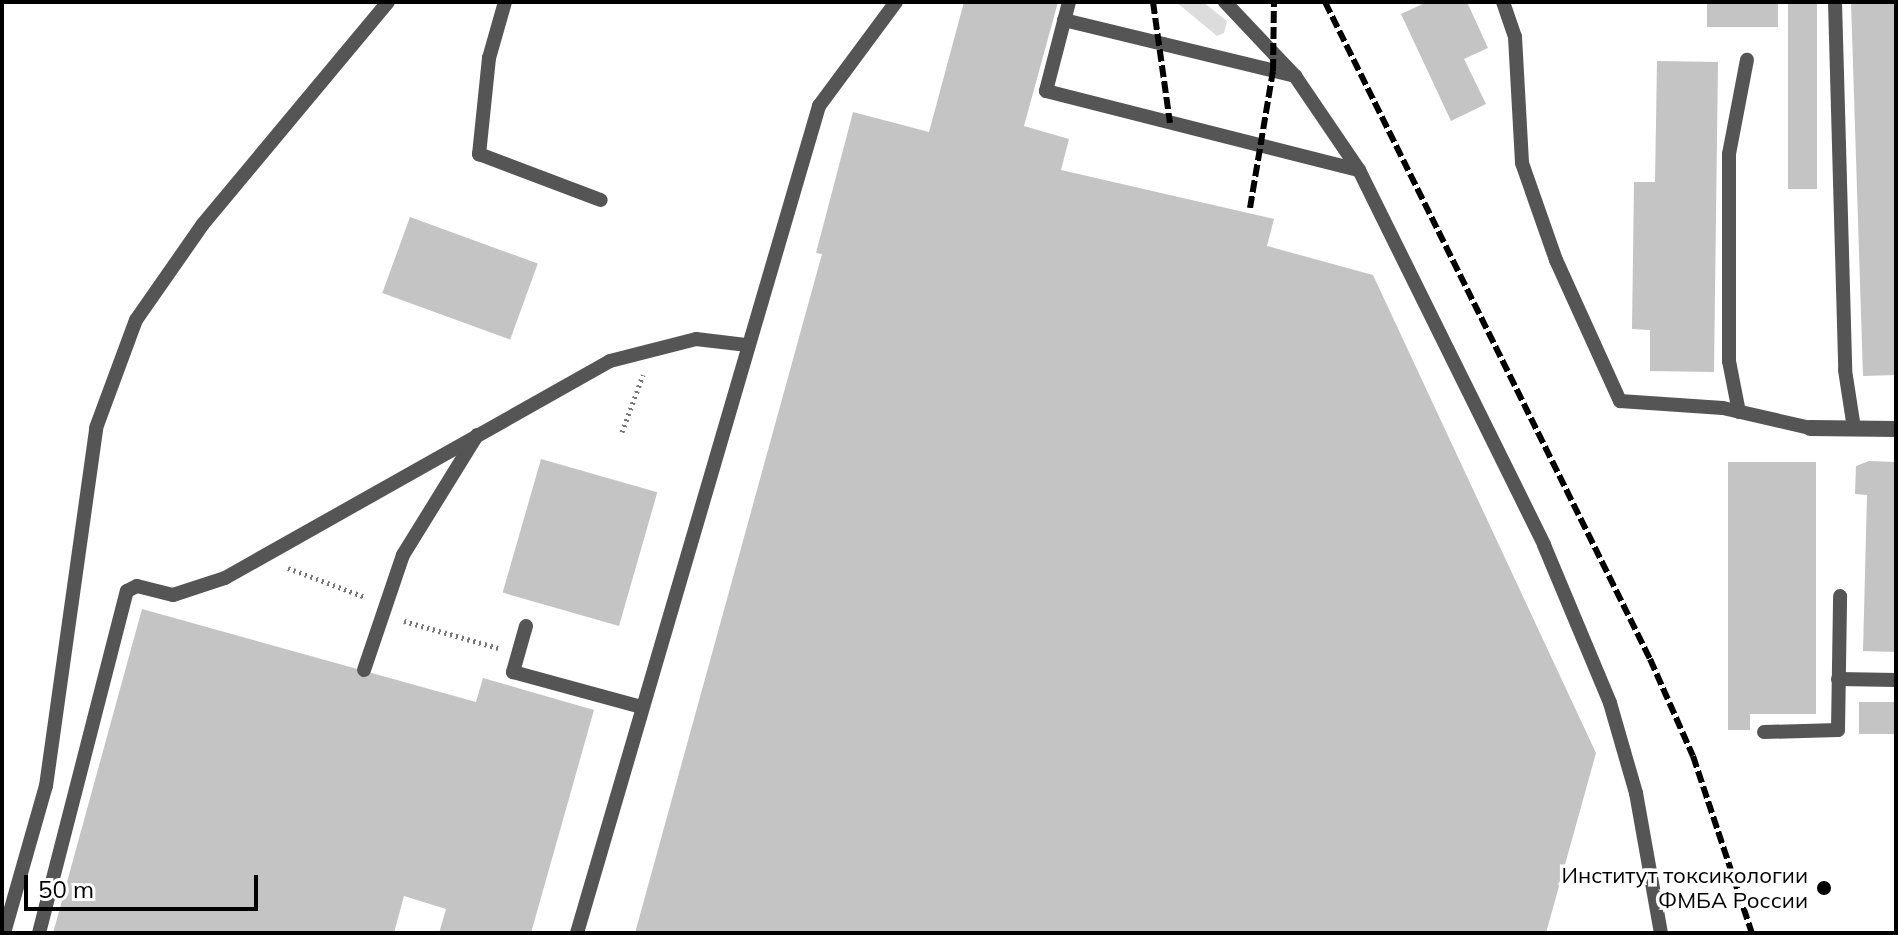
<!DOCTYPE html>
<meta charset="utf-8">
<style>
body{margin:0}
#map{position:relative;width:1898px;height:935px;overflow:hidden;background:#fff;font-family:Mulish,sans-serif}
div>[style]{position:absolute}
.green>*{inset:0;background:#dcdcdc}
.building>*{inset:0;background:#c4c4c4;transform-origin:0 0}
.path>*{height:5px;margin-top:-2.5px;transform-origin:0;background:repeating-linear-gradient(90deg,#777 0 2px,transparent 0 6px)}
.lane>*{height:14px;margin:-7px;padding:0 7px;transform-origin:7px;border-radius:7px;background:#555}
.street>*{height:16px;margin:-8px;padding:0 8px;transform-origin:8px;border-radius:8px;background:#555}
.rail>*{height:6px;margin-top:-3px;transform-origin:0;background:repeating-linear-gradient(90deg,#000 0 12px,transparent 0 16px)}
.dots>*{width:22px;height:22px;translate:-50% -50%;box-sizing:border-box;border:4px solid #fff;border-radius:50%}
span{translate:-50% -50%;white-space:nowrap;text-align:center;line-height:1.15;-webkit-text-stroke:7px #fff;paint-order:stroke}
.poi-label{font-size:22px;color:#000}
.right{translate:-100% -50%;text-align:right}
.frame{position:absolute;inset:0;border:4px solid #000;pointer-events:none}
.scale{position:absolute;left:24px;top:875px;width:234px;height:36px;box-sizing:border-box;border:4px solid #000;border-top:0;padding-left:10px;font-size:24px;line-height:28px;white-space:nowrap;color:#000;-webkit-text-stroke:6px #fff;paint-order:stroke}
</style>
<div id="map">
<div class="green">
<div style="clip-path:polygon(1176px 2px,1203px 2px,1227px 21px,1224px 33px,1217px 36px)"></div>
</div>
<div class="building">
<div style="clip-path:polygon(964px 2px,1058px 2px,1024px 126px,1069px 139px,1061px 170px,1274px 219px,1267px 246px,1373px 275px,1596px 753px,1546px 933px,635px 933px,822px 254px,816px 253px,853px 112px,929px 132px)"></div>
<div style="clip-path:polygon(1427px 2px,1467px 2px,1488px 48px,1464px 59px,1486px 104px,1451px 121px,1401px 14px)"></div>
<div style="left:1707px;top:2px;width:71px;height:25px"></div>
<div style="left:1788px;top:2px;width:29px;height:187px"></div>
<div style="clip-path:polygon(1851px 2px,1896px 2px,1896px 375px,1863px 376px)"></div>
<div style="clip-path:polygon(1657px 61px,1718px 62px,1714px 372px,1650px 371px,1650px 330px,1632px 329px,1634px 182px,1655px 182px)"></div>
<div style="left:410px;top:217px;width:136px;height:81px;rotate:20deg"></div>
<div style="left:541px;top:459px;width:121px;height:139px;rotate:16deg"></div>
<div style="clip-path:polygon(1869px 461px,1896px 462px,1896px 652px,1863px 651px,1867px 495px,1855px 494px,1856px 466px)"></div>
<div style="clip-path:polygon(1728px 462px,1816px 462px,1816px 714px,1750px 714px,1750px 730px,1728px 730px)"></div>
<div style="clip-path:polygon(142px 609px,476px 702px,483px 678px,594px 710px,531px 933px,439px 933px,446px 909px,404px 896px,394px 933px,53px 933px)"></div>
<div style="left:1859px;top:702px;width:37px;height:32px"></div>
</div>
<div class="path">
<div style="left:622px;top:432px;width:61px;rotate:-69.8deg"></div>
<div style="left:288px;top:568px;width:82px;rotate:20.6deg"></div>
<div style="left:404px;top:621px;width:98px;rotate:16deg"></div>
</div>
<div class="lane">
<div style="left:505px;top:2px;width:58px;rotate:105.9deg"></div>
<div style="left:489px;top:58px;width:97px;rotate:95.9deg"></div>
<div style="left:479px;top:154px;width:130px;rotate:20.7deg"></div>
<div style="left:1069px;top:2px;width:92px;rotate:104.5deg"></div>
<div style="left:1046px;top:91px;width:323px;rotate:14.2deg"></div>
<div style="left:1225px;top:2px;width:102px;rotate:46.6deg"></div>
<div style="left:1295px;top:76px;width:114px;rotate:55.8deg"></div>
<div style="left:1359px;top:170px;width:418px;rotate:63.7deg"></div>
<div style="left:1544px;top:545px;width:171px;rotate:67.3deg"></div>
<div style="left:1610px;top:703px;width:94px;rotate:73.9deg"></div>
<div style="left:1636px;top:793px;width:142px;rotate:79.9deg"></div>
<div style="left:1503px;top:2px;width:37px;rotate:71deg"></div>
<div style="left:1515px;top:37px;width:126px;rotate:86.8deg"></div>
<div style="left:1522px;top:163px;width:103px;rotate:70.7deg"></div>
<div style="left:1556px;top:260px;width:155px;rotate:65.6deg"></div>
<div style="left:1620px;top:401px;width:103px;rotate:3.9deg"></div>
<div style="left:1723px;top:408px;width:89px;rotate:12.9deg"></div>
<div style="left:1835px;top:2px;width:368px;rotate:88.4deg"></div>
<div style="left:1845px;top:370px;width:59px;rotate:81.2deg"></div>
<div style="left:1064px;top:20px;width:238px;rotate:13.6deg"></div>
<div style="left:1739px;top:412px;width:52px;rotate:-101.1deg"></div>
<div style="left:1729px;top:361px;width:207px;rotate:-90deg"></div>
<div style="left:1729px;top:154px;width:96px;rotate:-79.2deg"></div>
<div style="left:526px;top:626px;width:48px;rotate:105.8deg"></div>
<div style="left:513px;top:672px;width:134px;rotate:15.2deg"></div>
<div style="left:364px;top:670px;width:121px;rotate:-71.3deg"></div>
<div style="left:403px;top:555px;width:141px;rotate:-58.3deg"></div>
<div style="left:1838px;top:679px;width:58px;rotate:1deg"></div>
<div style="left:1764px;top:732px;width:74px;rotate:-1.5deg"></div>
<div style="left:1838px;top:730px;width:134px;rotate:-89.1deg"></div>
<div style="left:4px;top:933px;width:153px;rotate:-74.1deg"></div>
<div style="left:46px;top:786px;width:361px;rotate:-82deg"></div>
<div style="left:96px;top:428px;width:115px;rotate:-69.7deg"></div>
<div style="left:136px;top:320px;width:117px;rotate:-55.1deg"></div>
<div style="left:203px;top:224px;width:289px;rotate:-50.2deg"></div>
<div style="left:39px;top:933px;width:353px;rotate:-75.6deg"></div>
<div style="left:127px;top:591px;width:11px;rotate:-27deg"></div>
<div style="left:137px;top:586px;width:37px;rotate:14deg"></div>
<div style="left:173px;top:595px;width:55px;rotate:-18.1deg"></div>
<div style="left:225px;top:578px;width:442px;rotate:-29.4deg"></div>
<div style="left:610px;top:361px;width:89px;rotate:-14.3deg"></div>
<div style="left:696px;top:339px;width:50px;rotate:6.8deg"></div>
<div style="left:577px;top:933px;width:862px;rotate:-73.69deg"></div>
<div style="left:819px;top:106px;width:129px;rotate:-53.5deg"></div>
</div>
<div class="street">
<div style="left:1810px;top:428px;width:86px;rotate:0.7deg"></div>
</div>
<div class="rail">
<div style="left:1153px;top:2px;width:122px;rotate:82deg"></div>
<div style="left:1325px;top:2px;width:733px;rotate:63.68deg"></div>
<div style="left:1650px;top:659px;width:106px;rotate:66.1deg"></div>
<div style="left:1693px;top:756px;width:187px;rotate:71.6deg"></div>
<div style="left:1250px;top:208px;width:139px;rotate:-80.5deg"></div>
<div style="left:1273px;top:71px;width:69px;rotate:-89.2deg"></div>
</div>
<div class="dots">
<div style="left:1824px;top:888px;background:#000"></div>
</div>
<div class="poi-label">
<span class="right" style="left:1808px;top:888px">Институт токсикологии<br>ФМБА России</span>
</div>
<div class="frame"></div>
<div class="scale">50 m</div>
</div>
